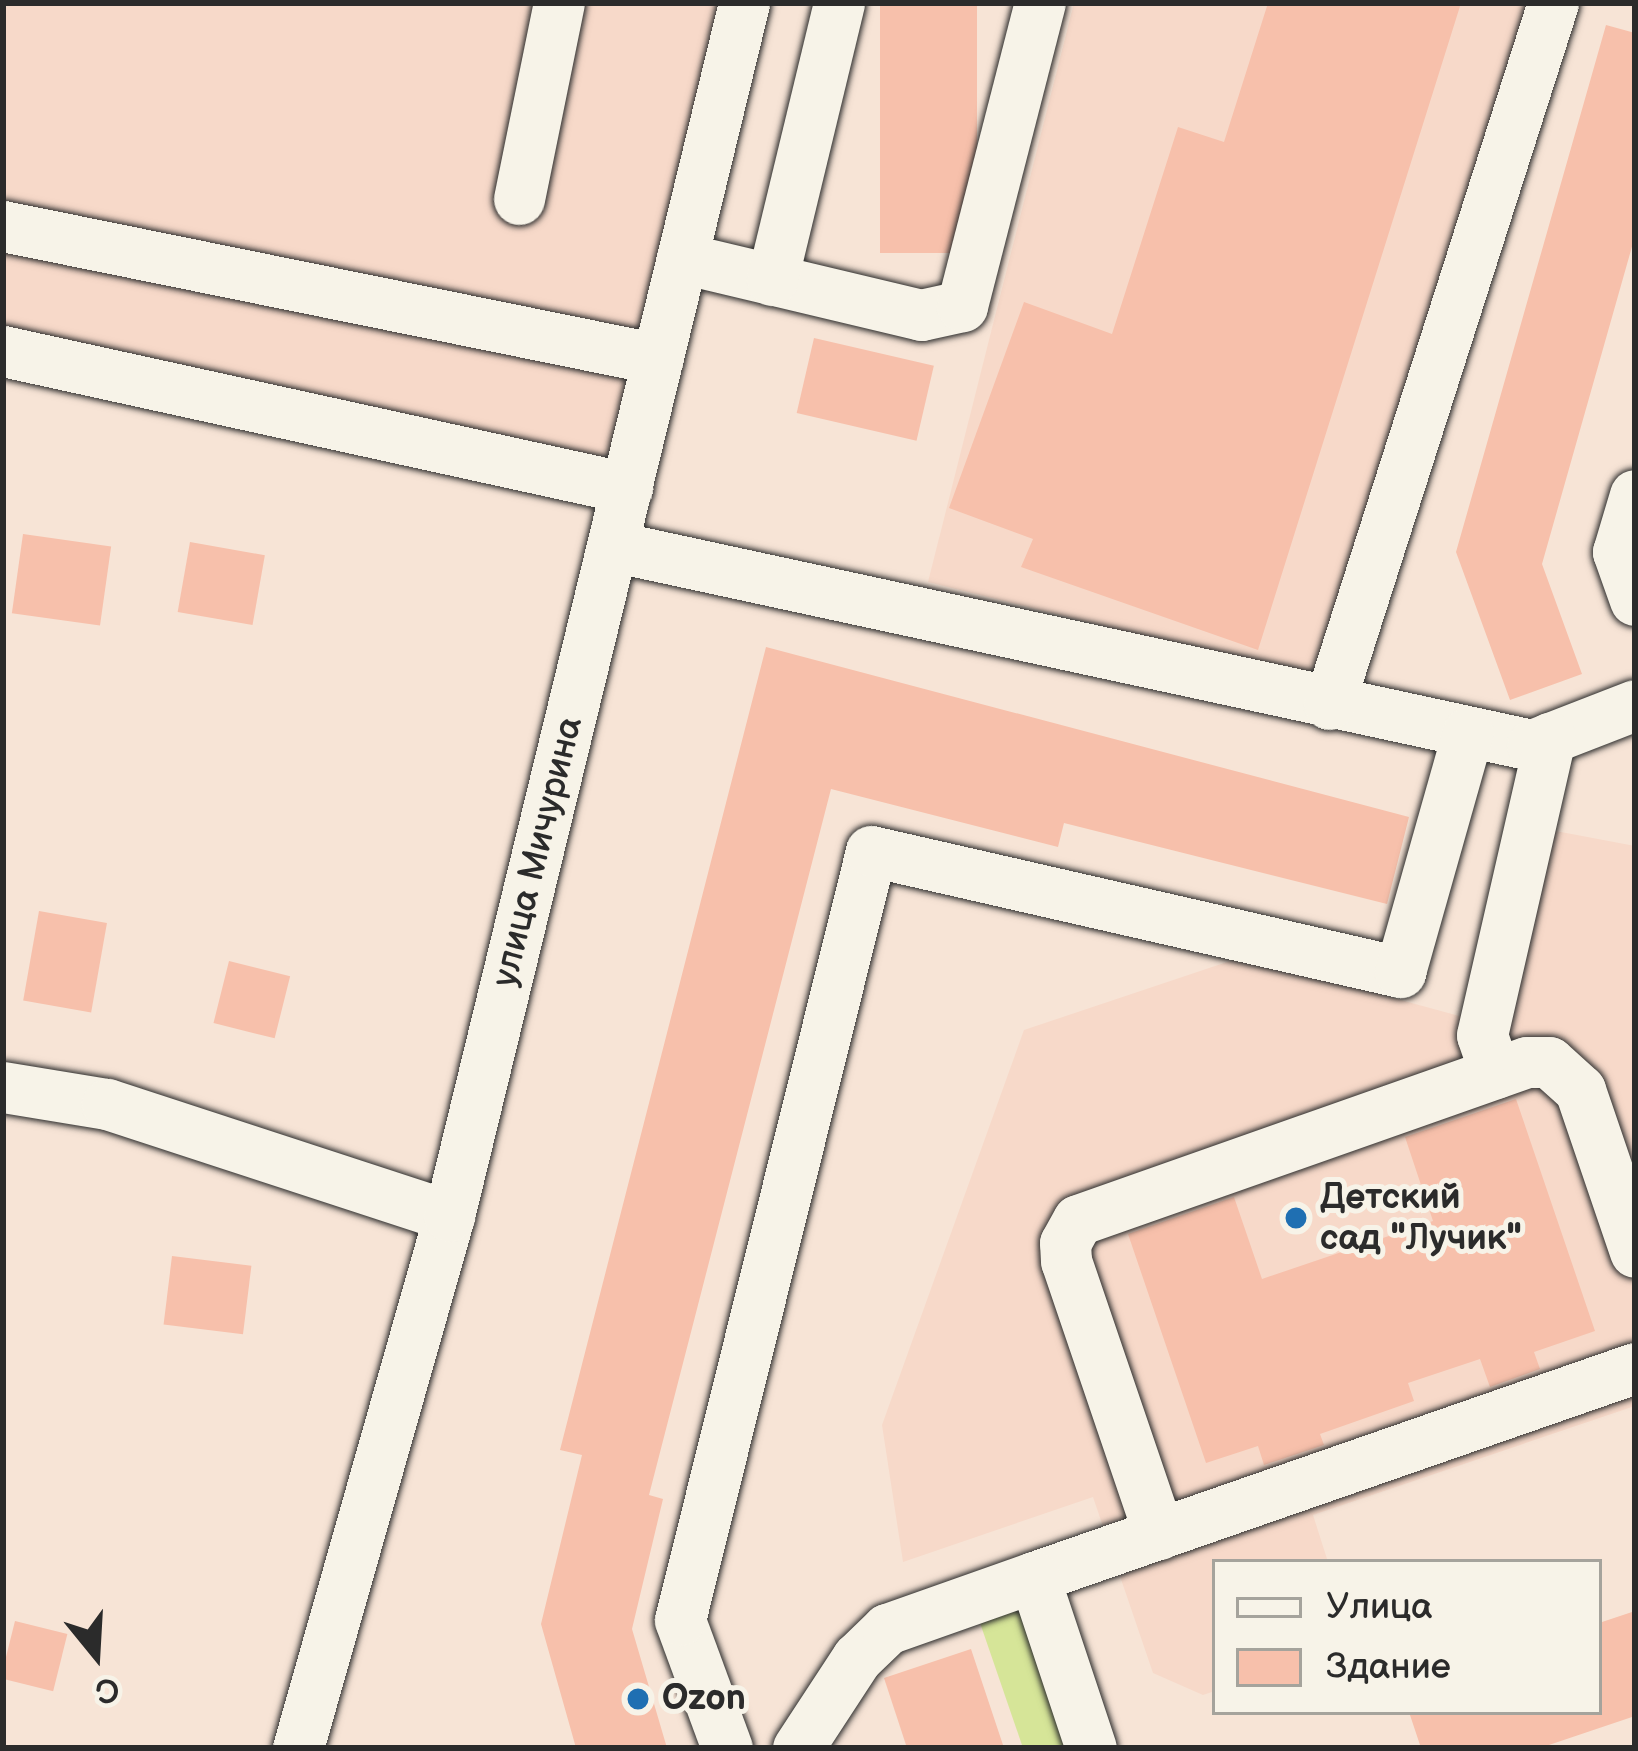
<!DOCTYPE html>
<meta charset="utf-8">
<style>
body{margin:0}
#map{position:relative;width:1638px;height:1751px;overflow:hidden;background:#f7e4d6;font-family:"Balsamiq Sans",sans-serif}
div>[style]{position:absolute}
.built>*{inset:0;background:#f7d9c9}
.green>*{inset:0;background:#d6e598}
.building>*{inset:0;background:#f7c0ab;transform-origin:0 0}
.roads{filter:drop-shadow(0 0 3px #2b2b2b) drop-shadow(0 0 3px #2b2b2b)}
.minor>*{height:51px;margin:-25.5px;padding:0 25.5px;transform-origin:25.5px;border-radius:25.5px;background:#f7f3e8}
.dots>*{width:33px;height:33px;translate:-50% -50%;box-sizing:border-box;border:6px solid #f7f3e8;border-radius:50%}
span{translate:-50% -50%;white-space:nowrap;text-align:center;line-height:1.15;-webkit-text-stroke:10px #f7f3e8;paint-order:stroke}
.street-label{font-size:36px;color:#2b2b2b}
.poi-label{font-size:36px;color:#2b2b2b;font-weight:700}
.left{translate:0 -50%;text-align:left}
.frame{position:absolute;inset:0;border:6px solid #2b2b2b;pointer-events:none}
.legend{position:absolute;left:1212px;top:1559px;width:390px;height:156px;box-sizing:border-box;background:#f7f3e8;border:3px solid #a5a39c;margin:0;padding:15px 21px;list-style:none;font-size:36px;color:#2b2b2b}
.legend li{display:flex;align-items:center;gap:24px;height:60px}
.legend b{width:60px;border:3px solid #a5a39c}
.north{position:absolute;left:36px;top:1595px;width:120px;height:120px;-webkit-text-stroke:9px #f7f3e8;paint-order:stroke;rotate:162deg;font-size:33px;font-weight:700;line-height:48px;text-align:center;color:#2b2b2b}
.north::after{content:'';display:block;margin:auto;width:42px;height:54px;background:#2b2b2b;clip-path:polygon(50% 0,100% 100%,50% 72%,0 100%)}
</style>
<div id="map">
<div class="built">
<div style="clip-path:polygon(3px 3px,744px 3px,627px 488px,3px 351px)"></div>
<div style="clip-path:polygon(1074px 3px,1550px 3px,1354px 689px,928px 582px)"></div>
<div style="clip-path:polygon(1508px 822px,1635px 846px,1635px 1406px,1313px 1515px,1328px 1562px,1215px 1562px,1215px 1691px,1203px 1695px,1153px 1673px,1093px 1497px,903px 1562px,882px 1425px,1024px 1030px,1242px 957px,1463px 1017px)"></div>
</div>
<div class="green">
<div style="clip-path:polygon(1040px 1595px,1091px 1748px,1023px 1748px,978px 1617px)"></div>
</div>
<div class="building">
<div style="left:880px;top:3px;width:97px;height:250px"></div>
<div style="clip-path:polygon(1268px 3px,1461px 3px,1258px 650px,1021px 567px,1033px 539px,949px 508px,1024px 302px,1112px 334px,1178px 127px,1224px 142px)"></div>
<div style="clip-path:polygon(1606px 25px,1635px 33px,1635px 236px,1542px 564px,1582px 674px,1510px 700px,1456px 552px)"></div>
<div style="left:814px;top:338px;width:123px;height:77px;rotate:13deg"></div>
<div style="left:23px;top:534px;width:89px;height:80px;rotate:8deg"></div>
<div style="left:190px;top:542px;width:76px;height:71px;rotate:10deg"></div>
<div style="clip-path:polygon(766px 647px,1409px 817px,1387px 904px,1064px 823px,1058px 847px,831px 789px,649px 1495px,663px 1499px,632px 1629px,667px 1748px,576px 1748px,541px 1624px,582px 1455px,560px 1450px)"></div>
<div style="left:39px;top:911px;width:69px;height:91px;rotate:10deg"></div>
<div style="left:229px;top:961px;width:63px;height:64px;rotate:14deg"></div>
<div style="clip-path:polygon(1516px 1099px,1595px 1331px,1534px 1352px,1540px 1369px,1490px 1387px,1480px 1359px,1408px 1383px,1414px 1401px,1320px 1434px,1324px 1445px,1264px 1465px,1258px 1446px,1206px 1463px,1128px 1234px,1234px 1197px,1262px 1279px,1433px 1221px,1405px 1137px)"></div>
<div style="left:172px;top:1256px;width:80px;height:69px;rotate:7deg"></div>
<div style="clip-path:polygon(1635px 1611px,1635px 1716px,1540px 1748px,1421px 1748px,1409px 1712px,1599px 1712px,1599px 1623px)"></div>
<div style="left:15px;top:1621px;width:54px;height:59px;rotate:14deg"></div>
<div style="clip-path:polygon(971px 1649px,1004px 1748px,907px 1748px,884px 1678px)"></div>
</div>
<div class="roads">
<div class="minor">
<div style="left:519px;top:199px;width:200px;rotate:-78.5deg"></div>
<div style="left:3px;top:226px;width:668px;rotate:11.48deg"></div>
<div style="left:682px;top:258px;width:246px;rotate:13.4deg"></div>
<div style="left:921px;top:315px;width:42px;rotate:-12.4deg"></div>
<div style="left:962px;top:306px;width:313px;rotate:-75.6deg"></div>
<div style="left:772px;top:280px;width:285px;rotate:-76.4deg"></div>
<div style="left:3px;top:351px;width:639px;rotate:12.38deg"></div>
<div style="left:1635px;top:495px;width:59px;rotate:106.6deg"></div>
<div style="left:1618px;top:552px;width:18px;rotate:-19deg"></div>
<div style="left:612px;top:546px;width:941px;rotate:12.21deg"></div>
<div style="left:1532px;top:745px;width:110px;rotate:-21.2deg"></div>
<div style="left:1618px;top:552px;width:51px;rotate:70.5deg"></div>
<div style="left:1329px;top:704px;width:736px;rotate:-72.28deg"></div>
<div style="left:1495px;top:1073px;width:40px;rotate:-108.9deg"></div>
<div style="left:1482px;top:1035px;width:305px;rotate:-77.1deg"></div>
<div style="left:3px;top:1087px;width:105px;rotate:9.3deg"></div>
<div style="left:107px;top:1104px;width:360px;rotate:18.1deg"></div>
<div style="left:1159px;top:1534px;width:288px;rotate:-108.8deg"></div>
<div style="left:1066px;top:1261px;width:18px;rotate:-93deg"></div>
<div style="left:1065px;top:1243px;width:26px;rotate:-61deg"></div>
<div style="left:1078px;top:1220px;width:476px;rotate:-19.4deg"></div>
<div style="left:1527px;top:1062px;width:22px"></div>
<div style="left:1549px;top:1062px;width:42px;rotate:42.1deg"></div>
<div style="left:1580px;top:1090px;width:171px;rotate:71.2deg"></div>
<div style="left:1034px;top:1577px;width:636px;rotate:-19.18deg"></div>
<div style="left:298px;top:1748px;width:553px;rotate:-74.15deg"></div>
<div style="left:449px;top:1216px;width:1248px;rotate:-76.33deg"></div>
<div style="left:727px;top:1748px;width:136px;rotate:-110.2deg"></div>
<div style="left:680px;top:1620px;width:792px;rotate:-76.05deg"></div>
<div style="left:871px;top:851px;width:543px;rotate:12.88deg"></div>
<div style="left:1400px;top:972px;width:249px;rotate:-74.2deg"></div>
<div style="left:798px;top:1748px;width:108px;rotate:-56.8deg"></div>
<div style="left:857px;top:1658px;width:42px;rotate:-44deg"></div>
<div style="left:887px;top:1629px;width:156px;rotate:-19.5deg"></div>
<div style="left:1034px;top:1577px;width:180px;rotate:71.6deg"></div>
</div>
</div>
<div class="dots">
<div style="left:1296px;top:1218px;background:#1f6fb2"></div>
<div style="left:638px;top:1699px;background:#1f6fb2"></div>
</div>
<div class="street-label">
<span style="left:538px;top:852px;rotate:-76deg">улица Мичурина</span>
</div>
<div class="poi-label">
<span class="left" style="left:1320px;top:1218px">Детский<br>сад "Лучик"</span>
<span class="left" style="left:662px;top:1699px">Ozon</span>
</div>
<div class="frame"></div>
<ul class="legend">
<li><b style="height:15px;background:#f7f3e8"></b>Улица</li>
<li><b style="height:33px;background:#f7c0ab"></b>Здание</li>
</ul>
<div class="north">С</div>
</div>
